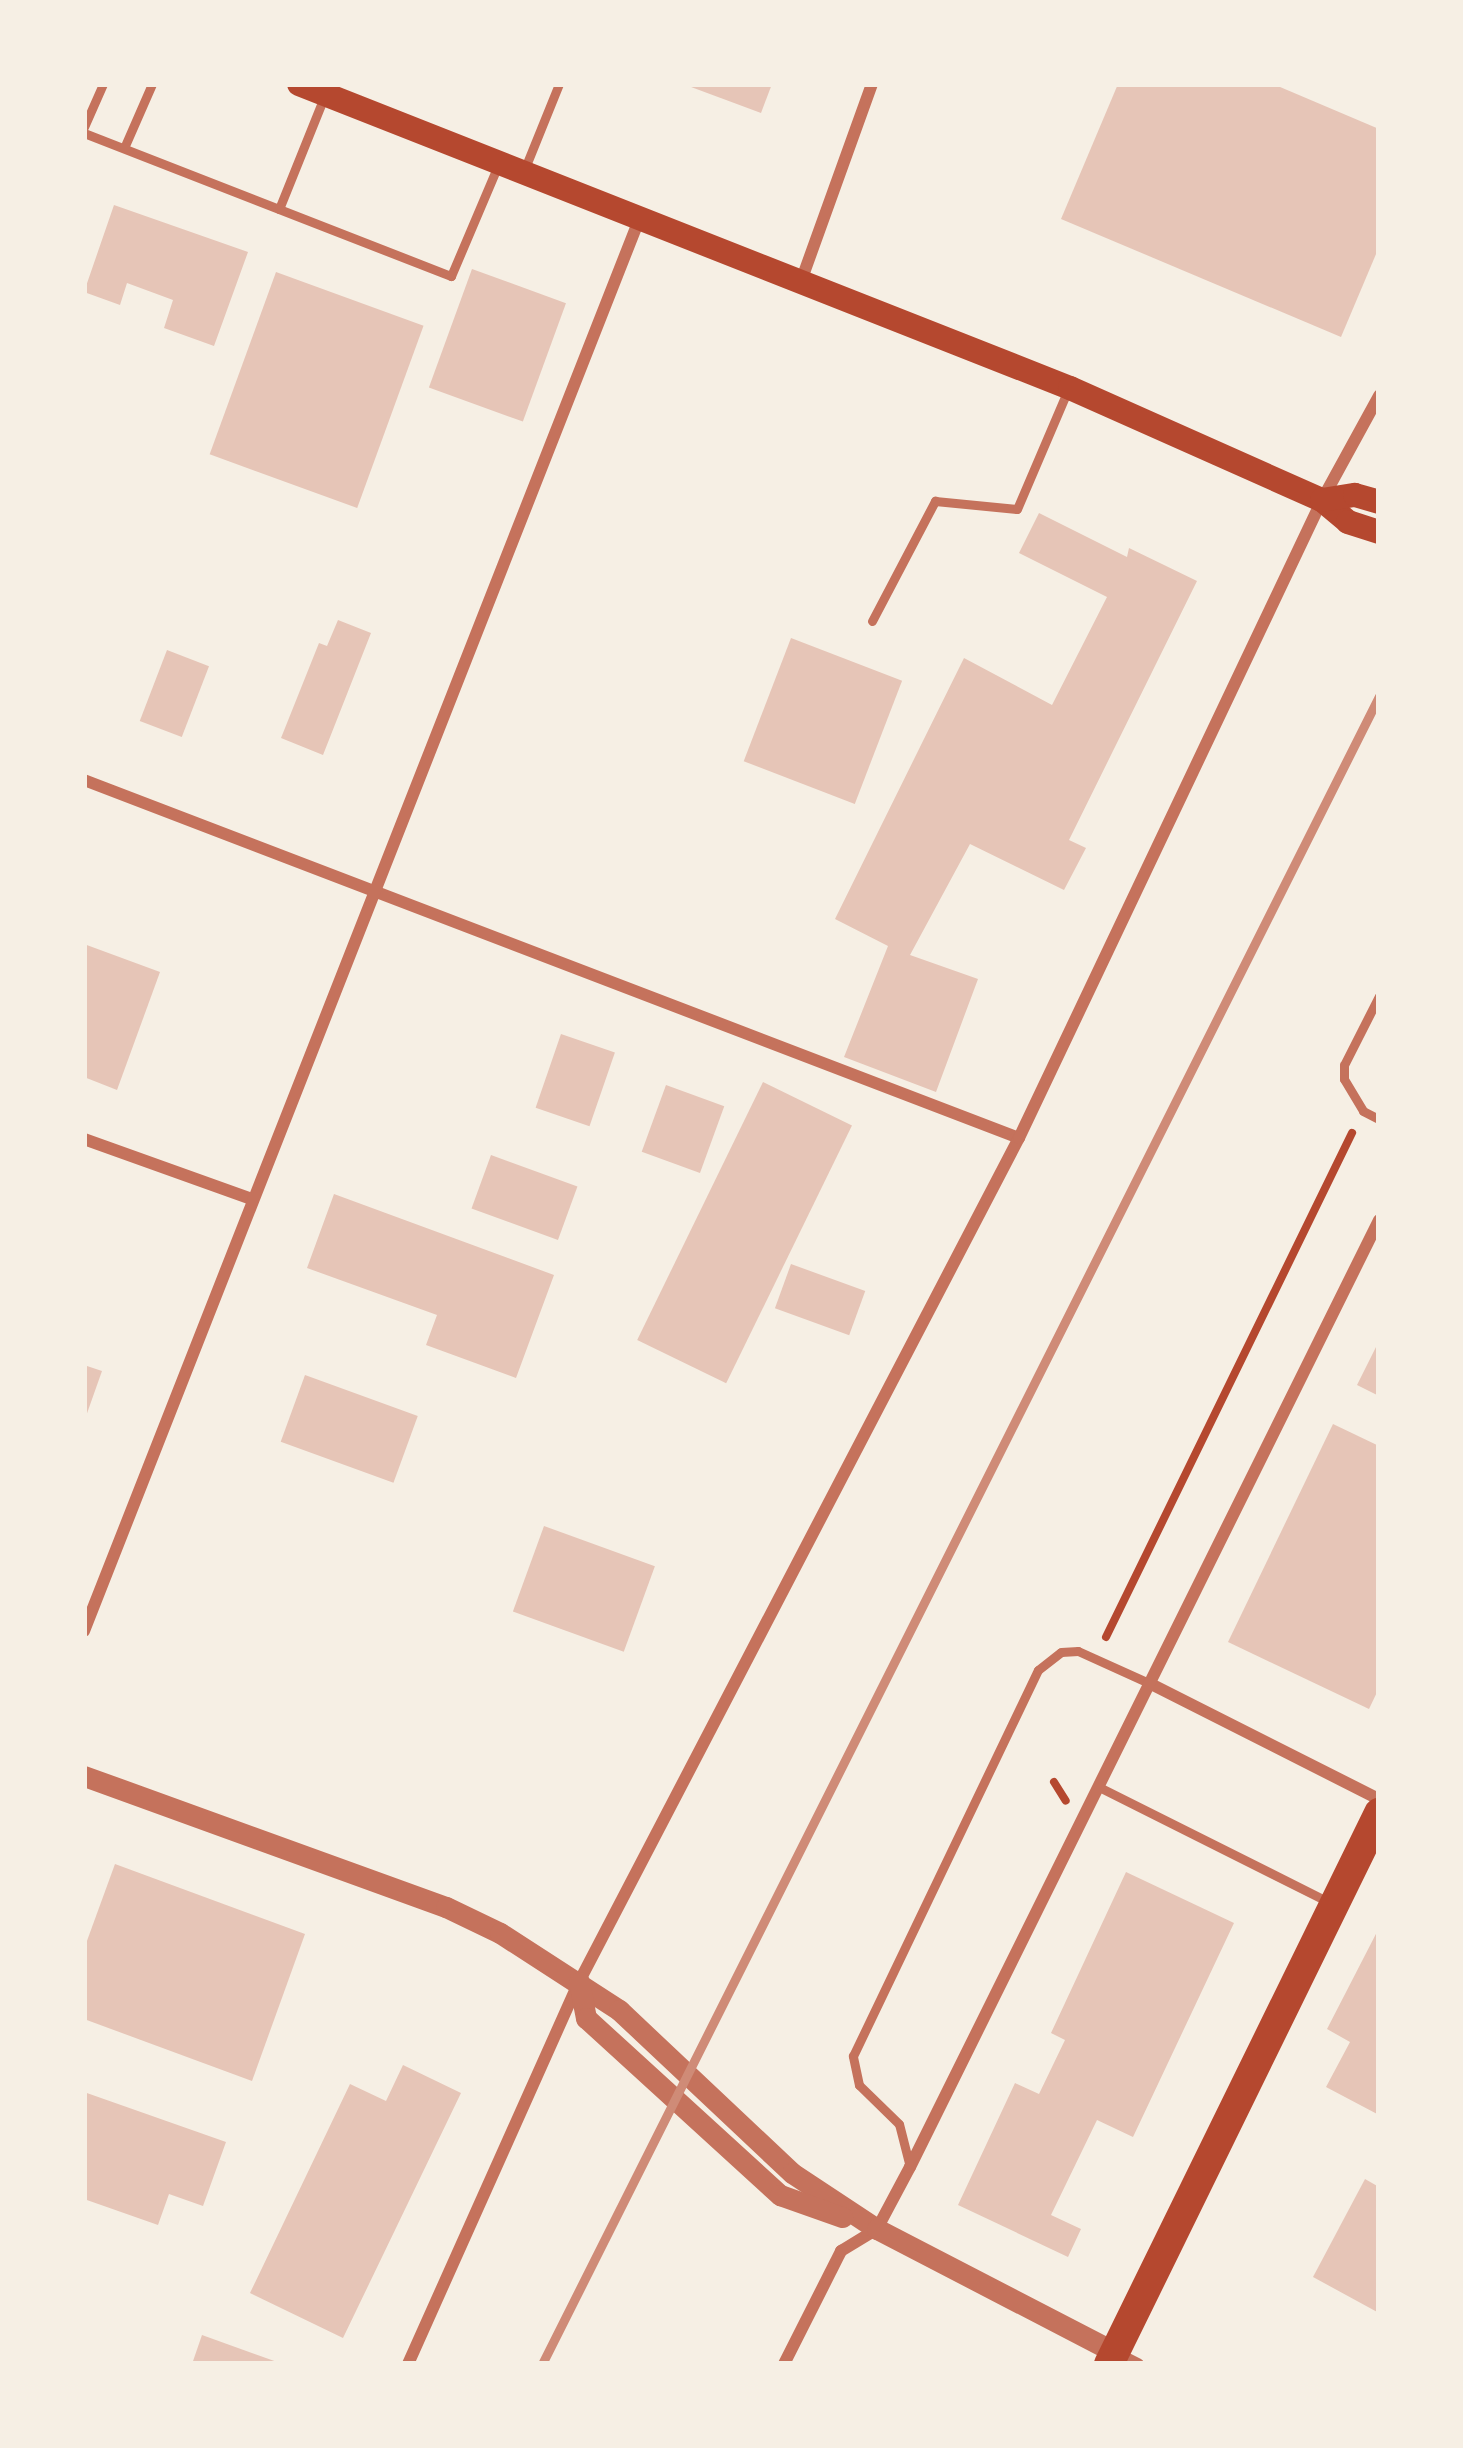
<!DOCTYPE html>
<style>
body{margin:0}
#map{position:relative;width:1463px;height:2448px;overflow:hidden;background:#f6efe4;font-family:Signika,sans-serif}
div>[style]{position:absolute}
.building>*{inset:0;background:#e6c5b7;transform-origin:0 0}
.path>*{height:8px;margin:-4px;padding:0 4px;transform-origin:4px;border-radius:4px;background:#b5482f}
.service>*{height:9px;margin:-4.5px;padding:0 4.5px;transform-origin:4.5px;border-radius:4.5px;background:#c5725c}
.minor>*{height:12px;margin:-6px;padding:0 6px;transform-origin:6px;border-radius:6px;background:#c5725c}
.tertiary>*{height:21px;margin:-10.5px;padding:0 10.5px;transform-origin:10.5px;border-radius:10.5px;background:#c5725c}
.secondary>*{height:24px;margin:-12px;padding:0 12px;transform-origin:12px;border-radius:12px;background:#b5482f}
.primary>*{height:30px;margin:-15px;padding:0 15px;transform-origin:15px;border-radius:15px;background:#b5482f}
.rail>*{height:9px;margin:-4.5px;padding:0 4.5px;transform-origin:4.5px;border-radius:4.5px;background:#cf8b77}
span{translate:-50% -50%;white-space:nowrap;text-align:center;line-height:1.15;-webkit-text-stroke:9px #f6efe4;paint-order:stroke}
.frame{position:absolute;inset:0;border:87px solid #f6efe4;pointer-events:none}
</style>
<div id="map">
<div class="building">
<div style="clip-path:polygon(683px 84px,772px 84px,761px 113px)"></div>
<div style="clip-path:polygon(1118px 84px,1273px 84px,1379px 129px,1379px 247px,1341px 337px,1061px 219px)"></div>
<div style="clip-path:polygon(114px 205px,248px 252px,214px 346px,164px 328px,173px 300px,127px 283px,120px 305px,84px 292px)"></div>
<div style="left:472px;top:269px;width:100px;height:126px;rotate:20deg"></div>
<div style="left:276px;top:272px;width:157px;height:194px;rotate:20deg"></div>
<div style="clip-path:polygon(1039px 513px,1127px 557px,1129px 548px,1197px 581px,1069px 840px,1086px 848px,1064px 890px,970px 844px,910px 955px,978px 979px,936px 1092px,844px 1057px,888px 946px,835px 919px,964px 658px,1052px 705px,1107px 597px,1019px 553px)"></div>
<div style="clip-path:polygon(338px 620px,371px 633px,323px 755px,281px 738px,319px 643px,327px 646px)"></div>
<div style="left:791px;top:638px;width:119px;height:132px;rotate:21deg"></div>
<div style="left:167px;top:650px;width:45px;height:76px;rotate:21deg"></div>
<div style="clip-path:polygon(84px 944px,160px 972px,117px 1090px,84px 1077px)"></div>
<div style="left:561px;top:1034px;width:57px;height:78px;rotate:19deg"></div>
<div style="left:763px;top:1082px;width:99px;height:287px;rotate:26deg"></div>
<div style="left:666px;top:1085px;width:62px;height:71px;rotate:20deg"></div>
<div style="left:491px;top:1155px;width:92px;height:57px;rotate:20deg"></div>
<div style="clip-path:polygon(334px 1194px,554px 1275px,516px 1378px,426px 1345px,437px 1315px,307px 1268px)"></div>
<div style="left:791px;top:1264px;width:79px;height:47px;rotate:20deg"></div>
<div style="clip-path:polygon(1379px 1341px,1379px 1396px,1357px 1385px)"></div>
<div style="clip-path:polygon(84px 1365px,102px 1371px,85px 1419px,84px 1419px)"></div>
<div style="left:305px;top:1375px;width:120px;height:71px;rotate:20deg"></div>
<div style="clip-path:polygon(1333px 1424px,1379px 1446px,1379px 1688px,1369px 1709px,1228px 1642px)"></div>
<div style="left:544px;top:1526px;width:118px;height:91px;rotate:20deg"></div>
<div style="clip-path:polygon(115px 1864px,305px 1934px,252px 2081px,84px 2019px,84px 1949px)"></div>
<div style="clip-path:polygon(1126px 1872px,1234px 1923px,1133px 2137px,1097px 2120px,1051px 2215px,1081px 2229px,1068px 2257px,958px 2205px,1015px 2083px,1039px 2094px,1065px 2040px,1051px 2033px)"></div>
<div style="clip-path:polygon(1379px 1928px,1379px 2115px,1326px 2087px,1350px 2042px,1327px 2029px)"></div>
<div style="clip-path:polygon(403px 2065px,461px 2093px,343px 2338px,250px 2293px,350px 2084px,386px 2101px)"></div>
<div style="clip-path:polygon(84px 2092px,226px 2142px,203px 2206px,169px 2194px,158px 2225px,84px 2199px)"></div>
<div style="clip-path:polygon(1365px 2179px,1379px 2187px,1379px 2313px,1313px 2277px)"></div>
<div style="clip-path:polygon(202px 2335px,280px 2363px,280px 2364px,192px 2364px)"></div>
</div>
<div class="path">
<div style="left:1106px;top:1637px;width:561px;rotate:-63.98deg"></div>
<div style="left:1054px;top:1782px;width:22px;rotate:58deg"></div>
</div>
<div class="service">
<div style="left:84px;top:127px;width:47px;rotate:-66.2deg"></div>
<div style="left:84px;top:133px;width:394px;rotate:21.3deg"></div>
<div style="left:451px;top:276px;width:123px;rotate:-67deg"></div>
<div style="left:124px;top:148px;width:70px;rotate:-66.4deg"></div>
<div style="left:525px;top:168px;width:91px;rotate:-68deg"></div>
<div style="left:279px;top:209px;width:121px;rotate:-68.1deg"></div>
<div style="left:872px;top:621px;width:136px;rotate:-62.3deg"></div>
<div style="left:935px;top:501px;width:82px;rotate:5.6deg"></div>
<div style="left:1017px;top:509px;width:127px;rotate:-66.9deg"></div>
<div style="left:1379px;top:996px;width:77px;rotate:116.9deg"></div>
<div style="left:1344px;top:1065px;width:14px;rotate:90deg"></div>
<div style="left:1344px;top:1079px;width:37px;rotate:59deg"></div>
<div style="left:1363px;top:1111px;width:18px;rotate:27deg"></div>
<div style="left:1097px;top:1786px;width:259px;rotate:26.6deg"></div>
<div style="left:910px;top:2167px;width:44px;rotate:-104.3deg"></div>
<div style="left:899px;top:2124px;width:56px;rotate:-135.7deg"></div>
<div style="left:859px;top:2085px;width:30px;rotate:-102deg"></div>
<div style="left:853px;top:2056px;width:428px;rotate:-64.4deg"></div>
<div style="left:1038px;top:1670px;width:29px;rotate:-38deg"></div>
<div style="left:1061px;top:1652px;width:17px;rotate:-3deg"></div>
<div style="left:1078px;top:1651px;width:78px;rotate:24.3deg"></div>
</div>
<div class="minor">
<div style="left:800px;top:284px;width:213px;rotate:-70.2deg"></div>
<div style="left:84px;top:780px;width:1001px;rotate:20.95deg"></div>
<div style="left:84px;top:1139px;width:178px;rotate:19.7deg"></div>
<div style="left:84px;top:1631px;width:1516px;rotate:-68.53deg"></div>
<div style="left:1149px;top:1683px;width:258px;rotate:26.8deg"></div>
<div style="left:1116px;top:2353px;width:25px;rotate:27deg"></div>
<div style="left:408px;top:2364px;width:419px;rotate:-65.9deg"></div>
<div style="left:579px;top:1982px;width:952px;rotate:-62.47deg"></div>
<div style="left:1019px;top:1138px;width:706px;rotate:-64.6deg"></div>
<div style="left:1322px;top:500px;width:119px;rotate:-61.3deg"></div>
<div style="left:784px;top:2364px;width:127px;rotate:-63.2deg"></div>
<div style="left:841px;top:2251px;width:42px;rotate:-31.4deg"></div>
<div style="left:877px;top:2229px;width:70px;rotate:-62deg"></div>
<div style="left:910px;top:2167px;width:1057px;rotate:-63.65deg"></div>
</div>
<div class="tertiary">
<div style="left:84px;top:1776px;width:385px;rotate:19.9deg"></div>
<div style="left:446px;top:1907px;width:60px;rotate:25.7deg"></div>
<div style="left:500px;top:1933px;width:142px;rotate:32.9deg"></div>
<div style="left:619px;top:2010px;width:238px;rotate:43.3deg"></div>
<div style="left:792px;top:2173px;width:102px;rotate:33.4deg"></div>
<div style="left:877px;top:2229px;width:267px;rotate:27.4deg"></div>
<div style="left:579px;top:1982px;width:37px;rotate:79deg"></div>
<div style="left:586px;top:2018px;width:263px;rotate:42.4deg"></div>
<div style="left:780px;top:2195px;width:66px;rotate:19.5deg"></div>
</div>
<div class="secondary">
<div style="left:299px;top:84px;width:829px;rotate:21.52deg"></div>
<div style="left:1070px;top:388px;width:276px;rotate:24deg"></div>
<div style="left:1322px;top:500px;width:34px;rotate:40deg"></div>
<div style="left:1348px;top:522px;width:33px;rotate:18deg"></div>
<div style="left:1322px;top:500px;width:33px;rotate:-9deg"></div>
<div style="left:1355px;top:495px;width:25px;rotate:16deg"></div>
</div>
<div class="primary">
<div style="left:1109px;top:2364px;width:614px;rotate:-63.89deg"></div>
</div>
<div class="rail">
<div style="left:542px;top:2364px;width:1866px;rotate:-63.35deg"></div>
</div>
<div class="frame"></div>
</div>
